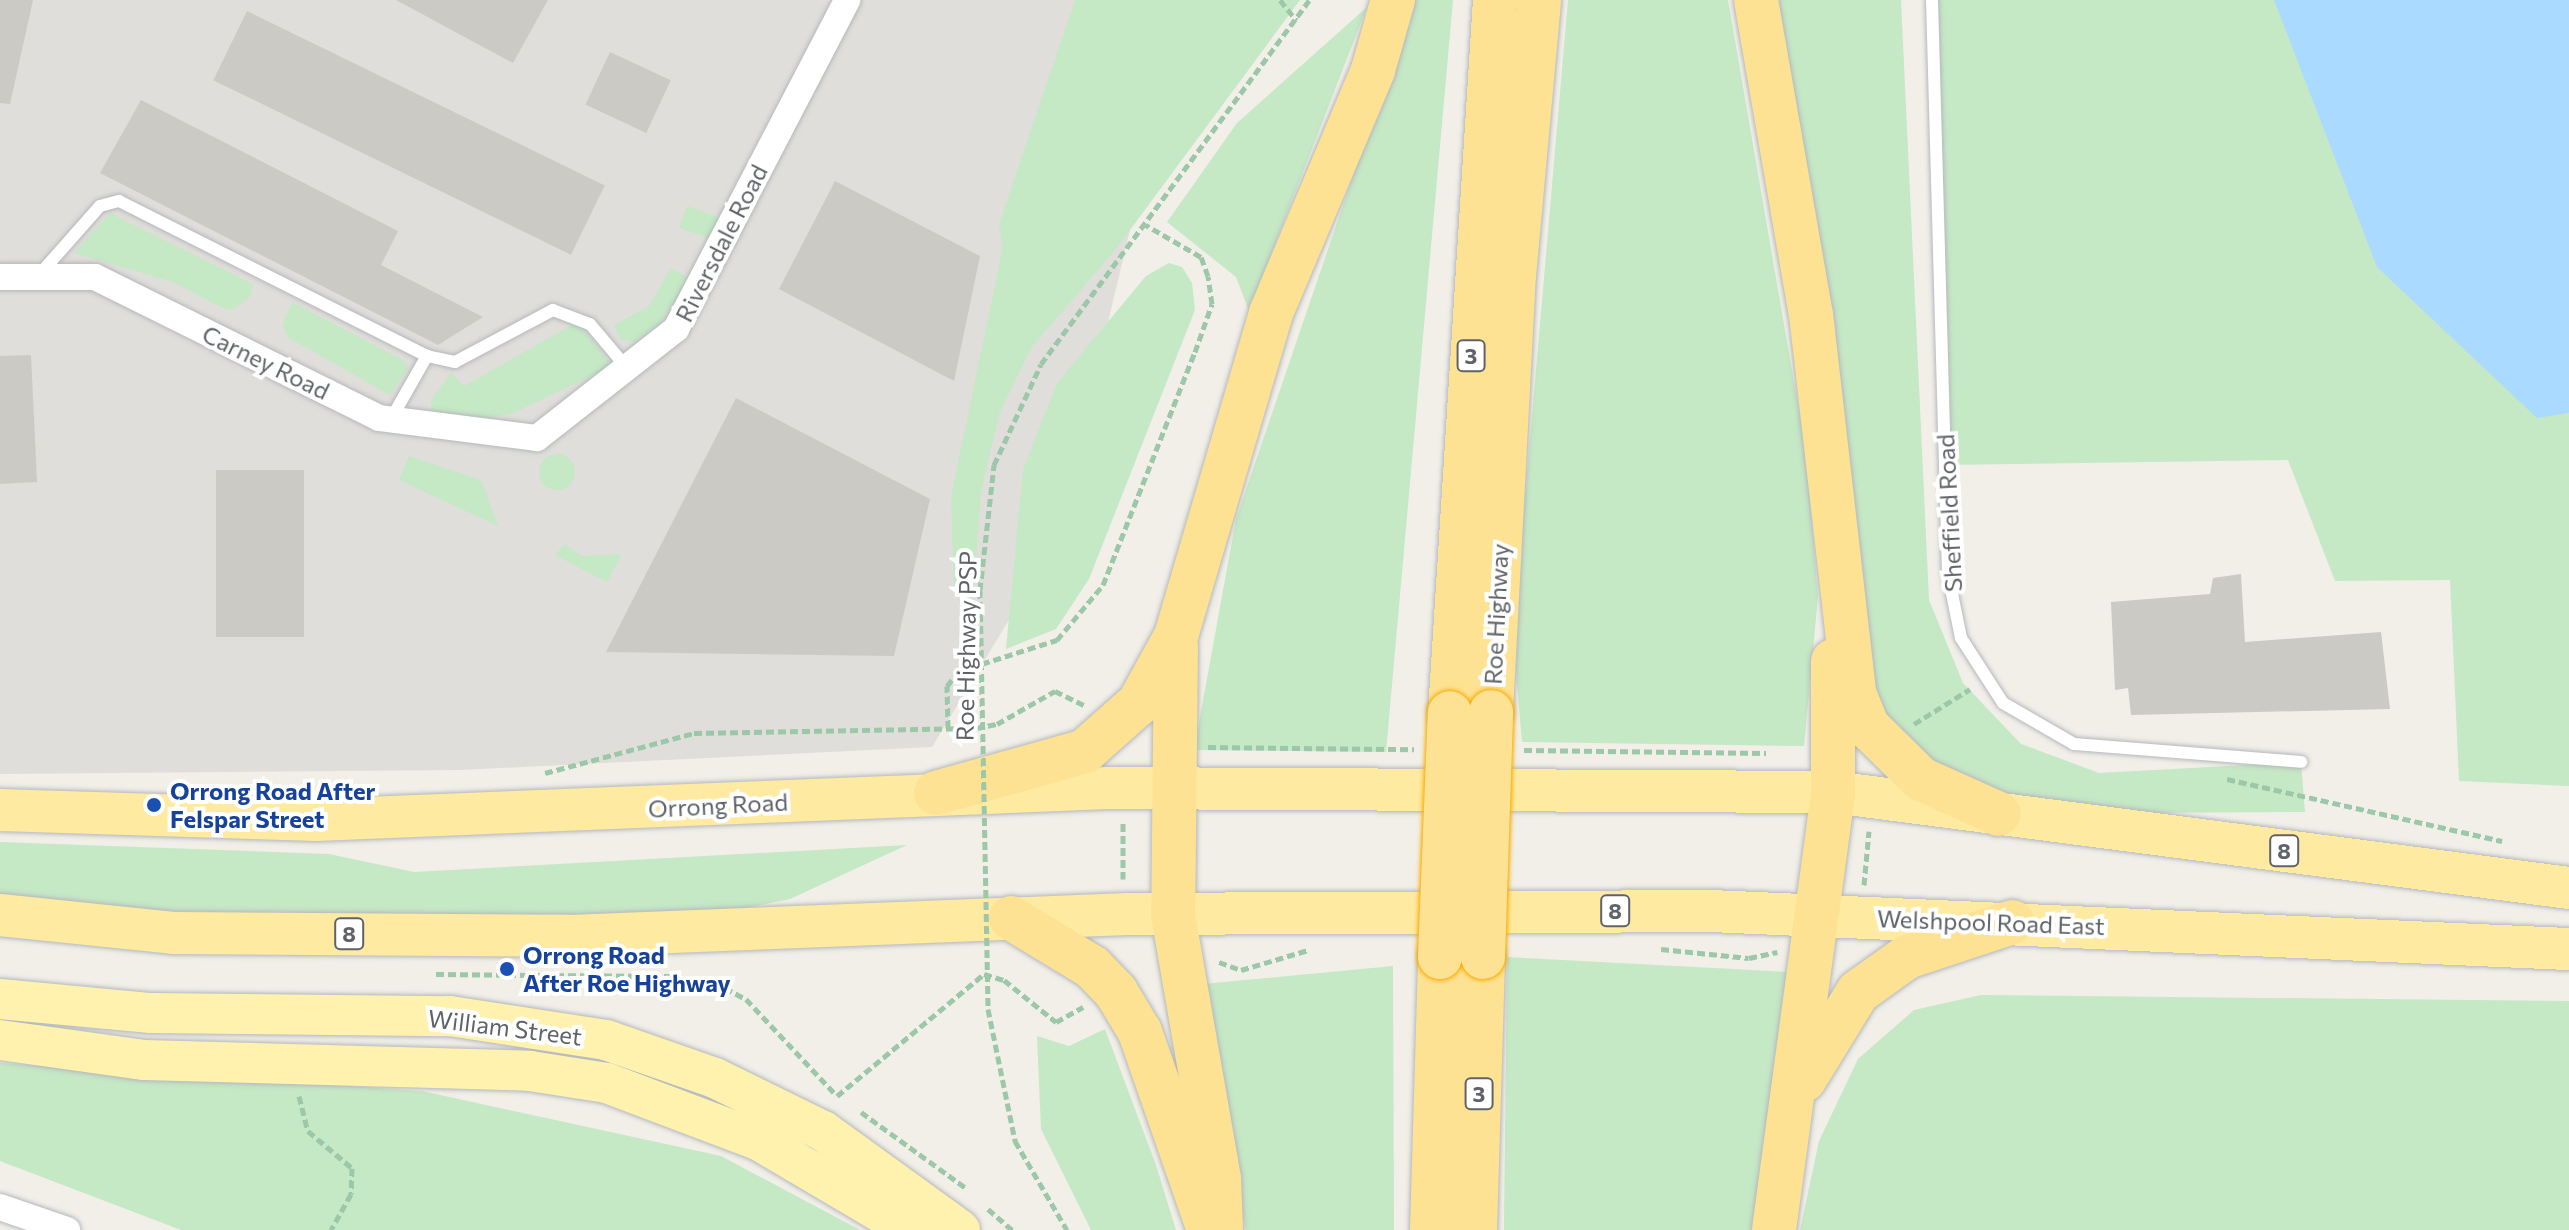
<!DOCTYPE html>
<style>
body{margin:0}
#map{position:relative;width:2569px;height:1230px;overflow:hidden;background:#f1efe8;font-family:Commissioner,sans-serif}
div>[style]{position:absolute}
.industrial>*{inset:0;background:#e0deda}
.green>*{inset:0;background:#c5e8c5;transform-origin:0 0}
.round{border-radius:50%}
.water>*{inset:0;background:#aadaff}
.building>*{inset:0;background:#cccac5;transform-origin:0 0}
.path>*{height:5px;margin-top:-2.5px;transform-origin:0;background:repeating-linear-gradient(90deg,#9cc7a9 0 8px,transparent 0 12px)}
.roads{filter:drop-shadow(0 0 2px #b5b8bc) drop-shadow(0 0 2px #b5b8bc)}
.service>*{height:12px;margin:-6px;padding:0 6px;transform-origin:6px;border-radius:6px;background:#fff}
.minor>*{height:26px;margin:-13px;padding:0 13px;transform-origin:13px;border-radius:13px;background:#fff}
.primary>*{height:40px;margin:-20px;padding:0 20px;transform-origin:20px;border-radius:20px;background:#fff2af}
.trunk>*{height:42px;margin:-21px;padding:0 21px;transform-origin:21px;border-radius:21px;background:#feeaa1}
.motorway>*{height:44px;margin:-22px;padding:0 22px;transform-origin:22px;border-radius:22px;background:#fde293}
.path-bridge>*{height:5px;margin-top:-2.5px;transform-origin:0;background:repeating-linear-gradient(90deg,#9cc7a9 0 8px,transparent 0 12px)}
.bridges{filter:drop-shadow(0 0 2px #f9ab00) drop-shadow(0 0 2px #f9ab00)}
.motorway-bridge>*{height:44px;margin:-22px;padding:0 22px;transform-origin:22px;border-radius:22px;background:#fde293}
.dots>*{width:22px;height:22px;translate:-50% -50%;box-sizing:border-box;border:4px solid #fff;border-radius:50%}
span{translate:-50% -50%;white-space:nowrap;text-align:center;line-height:1.15;-webkit-text-stroke:8px #fff;paint-order:stroke}
.shield-label span{padding:2px 6px;background:#fff;border:2px solid;border-radius:6px;-webkit-text-stroke-width:0}
.shield-label{font-size:22px;color:#5f6368;font-weight:700}
.street-label{font-size:24px;color:#5f6368}
.transit-label{font-size:24px;color:#164399;font-weight:700}
.left{translate:0 -50%;text-align:left}
</style>
<div id="map">
<div class="industrial">
<div style="clip-path:polygon(0 0,1185px 0,1055px 544px,932px 747px,460px 770px,0 774px)"></div>
</div>
<div class="green">
<div style="clip-path:polygon(1075px 0,1300px 0,1116px 249px,1031px 348px,999px 414px,981px 492px,974px 588px,954px 588px,951px 496px,1003px 247px,999px 224px)"></div>
<div style="clip-path:polygon(1413px 0,1453px 0,1386px 752px,1194px 750px,1236px 519px)"></div>
<div style="clip-path:polygon(1568px 0,1728px 0,1807px 458px,1818px 597px,1804px 746px,1522px 742px,1513px 637px)"></div>
<div style="clip-path:polygon(1756px 0,1901px 0,1929px 600px,1963px 683px,2021px 744px,2099px 773px,2301px 762px,2305px 812px,1999px 814px,1868px 727px)"></div>
<div style="clip-path:polygon(1932px 0,2569px 0,2569px 786px,2459px 781px,2450px 580px,2335px 581px,2288px 460px,1945px 465px)"></div>
<div style="clip-path:polygon(1367px 7px,1249px 311px,1236px 277px,1167px 222px,1237px 123px)"></div>
<div style="left:687px;top:206px;width:47px;height:23px;rotate:20deg"></div>
<div style="clip-path:polygon(110px 213px,253px 284px,250px 297px,232px 310px,220px 307px,173px 282px,74px 253px)"></div>
<div style="clip-path:polygon(1169px 263px,1182px 267px,1192px 283px,1195px 310px,1089px 579px,1056px 629px,1006px 649px,1023px 470px,1057px 383px,1146px 276px)"></div>
<div style="clip-path:polygon(671px 268px,691px 279px,660px 323px,635px 342px,620px 339px,614px 325px,649px 306px)"></div>
<div style="clip-path:polygon(292px 302px,403px 360px,408px 368px,390px 395px,289px 338px,282px 326px)"></div>
<div style="clip-path:polygon(577px 322px,613px 366px,511px 414px,479px 420px,432px 414px,431px 401px,451px 373px,464px 386px)"></div>
<div class="round" style="left:539px;top:454px;width:36px;height:36px"></div>
<div style="clip-path:polygon(409px 456px,481px 480px,498px 526px,399px 480px)"></div>
<div style="clip-path:polygon(565px 544px,581px 556px,622px 554px,607px 582px,555px 555px)"></div>
<div style="clip-path:polygon(0 842px,329px 854px,414px 872px,907px 845px,790px 899px,711px 915px,181px 920px,0 899px)"></div>
<div style="clip-path:polygon(1507px 957px,1788px 972px,1758px 1230px,1504px 1230px)"></div>
<div style="clip-path:polygon(1393px 966px,1394px 1230px,1246px 1230px,1192px 985px)"></div>
<div style="clip-path:polygon(1981px 995px,2569px 1001px,2569px 1230px,1800px 1230px,1819px 1141px,1858px 1059px,1914px 1010px)"></div>
<div style="clip-path:polygon(1105px 1029px,1156px 1165px,1176px 1230px,1091px 1230px,1041px 1129px,1037px 1036px,1069px 1046px)"></div>
<div style="clip-path:polygon(0 1063px,422px 1091px,721px 1156px,860px 1230px,181px 1230px,0 1161px)"></div>
</div>
<div class="water">
<div style="clip-path:polygon(2274px 0,2569px 0,2569px 413px,2537px 418px,2377px 267px)"></div>
</div>
<div class="building">
<div style="clip-path:polygon(0 0,33px 0,10px 104px,0 103px)"></div>
<div style="clip-path:polygon(396px 0,548px 0,513px 63px)"></div>
<div style="left:247px;top:11px;width:398px;height:77px;rotate:26deg"></div>
<div style="left:610px;top:52px;width:67px;height:58px;rotate:25deg"></div>
<div style="clip-path:polygon(141px 100px,398px 231px,381px 265px,483px 317px,438px 345px,100px 173px)"></div>
<div style="clip-path:polygon(835px 181px,980px 256px,954px 381px,779px 289px)"></div>
<div style="clip-path:polygon(31px 355px,37px 482px,0 484px,0 356px)"></div>
<div style="clip-path:polygon(736px 398px,930px 499px,894px 656px,606px 652px)"></div>
<div style="left:304px;top:470px;width:167px;height:88px;rotate:90deg"></div>
<div style="clip-path:polygon(2241px 574px,2245px 642px,2381px 632px,2390px 709px,2131px 715px,2128px 688px,2115px 690px,2111px 602px,2210px 594px,2213px 578px)"></div>
</div>
<div class="path">
<div style="left:1280px;top:0;width:26px;rotate:51deg"></div>
<div style="left:980px;top:590px;width:126px;rotate:-83.6deg"></div>
<div style="left:994px;top:465px;width:111px;rotate:-65deg"></div>
<div style="left:1041px;top:364px;width:452px;rotate:-53.6deg"></div>
<div style="left:1914px;top:724px;width:66px;rotate:-32deg"></div>
<div style="left:948px;top:728px;width:42px;rotate:-91.4deg"></div>
<div style="left:947px;top:686px;width:19px;rotate:-51deg"></div>
<div style="left:959px;top:671px;width:103px;rotate:-17.6deg"></div>
<div style="left:1057px;top:640px;width:72px;rotate:-50.1deg"></div>
<div style="left:1103px;top:585px;width:251px;rotate:-68.5deg"></div>
<div style="left:1195px;top:352px;width:51px;rotate:-70.5deg"></div>
<div style="left:1212px;top:304px;width:28px;rotate:-98deg"></div>
<div style="left:1208px;top:276px;width:20px;rotate:-110deg"></div>
<div style="left:1201px;top:257px;width:64px;rotate:-149.8deg"></div>
<div style="left:1208px;top:747px;width:206px;rotate:0.6deg"></div>
<div style="left:1524px;top:750px;width:242px;rotate:0.7deg"></div>
<div style="left:545px;top:773px;width:154px;rotate:-15deg"></div>
<div style="left:694px;top:733px;width:282px;rotate:-1deg"></div>
<div style="left:976px;top:728px;width:21px;rotate:-11deg"></div>
<div style="left:997px;top:724px;width:67px;rotate:-29.6deg"></div>
<div style="left:1055px;top:691px;width:32px;rotate:26deg"></div>
<div style="left:2227px;top:779px;width:282px;rotate:12.7deg"></div>
<div style="left:1123px;top:879px;width:58px;rotate:-90deg"></div>
<div style="left:1864px;top:885px;width:54px;rotate:-84.7deg"></div>
<div style="left:1661px;top:949px;width:88px;rotate:5.8deg"></div>
<div style="left:1749px;top:958px;width:29px;rotate:-12deg"></div>
<div style="left:1219px;top:962px;width:23px;rotate:20deg"></div>
<div style="left:1241px;top:970px;width:70px;rotate:-16.6deg"></div>
<div style="left:436px;top:974px;width:234px;rotate:0.5deg"></div>
<div style="left:670px;top:976px;width:56px;rotate:12.3deg"></div>
<div style="left:725px;top:988px;width:24px;rotate:28deg"></div>
<div style="left:746px;top:999px;width:132px;rotate:46.8deg"></div>
<div style="left:299px;top:1096px;width:36px;rotate:76deg"></div>
<div style="left:308px;top:1131px;width:57px;rotate:40.1deg"></div>
<div style="left:352px;top:1168px;width:26px;rotate:92deg"></div>
<div style="left:351px;top:1194px;width:41px;rotate:119.1deg"></div>
<div style="left:837px;top:1096px;width:191px;rotate:-39.7deg"></div>
<div style="left:984px;top:974px;width:21px;rotate:17deg"></div>
<div style="left:1004px;top:980px;width:67px;rotate:38.9deg"></div>
<div style="left:1056px;top:1022px;width:31px;rotate:-29deg"></div>
<div style="left:861px;top:1112px;width:130px;rotate:35.9deg"></div>
<div style="left:1015px;top:1141px;width:103px;rotate:59.7deg"></div>
<div style="left:988px;top:1209px;width:32px;rotate:41deg"></div>
</div>
<div class="roads">
<div class="service">
<div style="left:1932px;top:0;width:574px;rotate:88.4deg"></div>
<div style="left:1948px;top:574px;width:65px;rotate:78.5deg"></div>
<div style="left:1961px;top:638px;width:77px;rotate:57.1deg"></div>
<div style="left:2003px;top:703px;width:82px;rotate:30deg"></div>
<div style="left:2074px;top:744px;width:228px;rotate:4.5deg"></div>
<div style="left:39px;top:275px;width:92px;rotate:-48.5deg"></div>
<div style="left:100px;top:206px;width:20px;rotate:-15deg"></div>
<div style="left:119px;top:201px;width:345px;rotate:26.7deg"></div>
<div style="left:427px;top:356px;width:29px;rotate:12deg"></div>
<div style="left:455px;top:362px;width:111px;rotate:-28deg"></div>
<div style="left:553px;top:310px;width:40px;rotate:21deg"></div>
<div style="left:590px;top:324px;width:57px;rotate:49.9deg"></div>
<div style="left:391px;top:419px;width:73px;rotate:-60.3deg"></div>
</div>
<div class="minor">
<div style="left:0;top:277px;width:95px"></div>
<div style="left:95px;top:277px;width:317px;rotate:26.4deg"></div>
<div style="left:379px;top:418px;width:159px;rotate:7.2deg"></div>
<div style="left:537px;top:438px;width:177px;rotate:-38.1deg"></div>
<div style="left:676px;top:329px;width:371px;rotate:-62.5deg"></div>
<div style="left:0;top:1207px;width:71px;rotate:18.9deg"></div>
</div>
<div class="primary">
<div style="left:0;top:999px;width:152px;rotate:5.3deg"></div>
<div style="left:151px;top:1013px;width:299px;rotate:0.6deg"></div>
<div style="left:450px;top:1016px;width:158px;rotate:8.7deg"></div>
<div style="left:606px;top:1040px;width:115px;rotate:19.2deg"></div>
<div style="left:715px;top:1078px;width:120px;rotate:26.1deg"></div>
<div style="left:823px;top:1131px;width:169px;rotate:35.9deg"></div>
<div style="left:0;top:1040px;width:146px;rotate:7.9deg"></div>
<div style="left:145px;top:1060px;width:385px;rotate:1.6deg"></div>
<div style="left:530px;top:1071px;width:78px;rotate:8.9deg"></div>
<div style="left:607px;top:1083px;width:161px;rotate:20.7deg"></div>
<div style="left:758px;top:1140px;width:178px;rotate:30.5deg"></div>
</div>
<div class="trunk">
<div style="left:0;top:810px;width:316px;rotate:1.8deg"></div>
<div style="left:316px;top:820px;width:793px;rotate:-2.31deg"></div>
<div style="left:1108px;top:788px;width:725px;rotate:0.32deg"></div>
<div style="left:1833px;top:792px;width:742px;rotate:7.43deg"></div>
<div style="left:0;top:915px;width:174px;rotate:5.9deg"></div>
<div style="left:173px;top:933px;width:397px;rotate:0.4deg"></div>
<div style="left:570px;top:936px;width:558px;rotate:-2.26deg"></div>
<div style="left:1128px;top:914px;width:583px;rotate:-0.29deg"></div>
<div style="left:1711px;top:911px;width:859px;rotate:2.54deg"></div>
</div>
<div class="motorway">
<div style="left:1756px;top:0;width:319px;rotate:80.1deg"></div>
<div style="left:1811px;top:314px;width:381px;rotate:83.5deg"></div>
<div style="left:1854px;top:693px;width:37px;rotate:68deg"></div>
<div style="left:1868px;top:727px;width:74px;rotate:44.5deg"></div>
<div style="left:1921px;top:779px;width:85px;rotate:24.2deg"></div>
<div style="left:1176px;top:647px;width:268px;rotate:90.6deg"></div>
<div style="left:1173px;top:915px;width:267px;rotate:80.1deg"></div>
<div style="left:1219px;top:1178px;width:52px;rotate:87.8deg"></div>
<div style="left:1491px;top:712px;width:437px;rotate:-87deg"></div>
<div style="left:1514px;top:276px;width:277px;rotate:-84.8deg"></div>
<div style="left:1450px;top:713px;width:714px;rotate:-86.39deg"></div>
<div style="left:936px;top:793px;width:155px;rotate:-15.7deg"></div>
<div style="left:1085px;top:751px;width:72px;rotate:-41.6deg"></div>
<div style="left:1139px;top:703px;width:77px;rotate:-61.1deg"></div>
<div style="left:1176px;top:636px;width:337px;rotate:-73.6deg"></div>
<div style="left:1271px;top:313px;width:264px;rotate:-67.2deg"></div>
<div style="left:1373px;top:70px;width:73px;rotate:-74.1deg"></div>
<div style="left:1011px;top:918px;width:95px;rotate:31.2deg"></div>
<div style="left:1092px;top:967px;width:35px;rotate:46deg"></div>
<div style="left:1116px;top:992px;width:47px;rotate:59deg"></div>
<div style="left:1140px;top:1032px;width:210px;rotate:70.8deg"></div>
<div style="left:1804px;top:1080px;width:103px;rotate:-58.5deg"></div>
<div style="left:1858px;top:992px;width:60px;rotate:-35.5deg"></div>
<div style="left:1907px;top:957px;width:111px;rotate:-18.4deg"></div>
<div style="left:1432px;top:1230px;width:273px;rotate:-88.3deg"></div>
<div style="left:1475px;top:1230px;width:273px;rotate:-88.3deg"></div>
<div style="left:1774px;top:1230px;width:442px;rotate:-82.3deg"></div>
<div style="left:1833px;top:792px;width:131px;rotate:-90deg"></div>
</div>
</div>
<div class="path-bridge">
<div style="left:980px;top:590px;width:419px;rotate:88.9deg"></div>
<div style="left:988px;top:1009px;width:135px;rotate:78.4deg"></div>
</div>
<div class="bridges">
<div class="motorway-bridge">
<div style="left:1440px;top:957px;width:244px;rotate:-87.7deg"></div>
<div style="left:1483px;top:957px;width:245px;rotate:-88.1deg"></div>
</div>
</div>
<div class="dots">
<div style="left:154px;top:805px;background:#1a4fb4"></div>
<div style="left:507px;top:969px;background:#1a4fb4"></div>
</div>
<div class="shield-label">
<span style="left:1471px;top:356px">3</span>
<span style="left:2284px;top:851px">8</span>
<span style="left:1615px;top:911px">8</span>
<span style="left:349px;top:934px">8</span>
<span style="left:1479px;top:1094px">3</span>
</div>
<div class="street-label">
<span style="left:721px;top:243px;rotate:-63deg">Riversdale Road</span>
<span style="left:266px;top:362px;rotate:26deg">Carney Road</span>
<span style="left:1949px;top:513px;rotate:-93deg">Sheffield Road</span>
<span style="left:1496px;top:614px;rotate:-87deg">Roe Highway</span>
<span style="left:966px;top:646px;rotate:-89deg">Roe Highway PSP</span>
<span style="left:718px;top:805px;rotate:-3deg">Orrong Road</span>
<span style="left:1991px;top:922px;rotate:2deg">Welshpool Road East</span>
<span style="left:505px;top:1027px;rotate:7deg">William Street</span>
</div>
<div class="transit-label">
<span class="left" style="left:170px;top:805px">Orrong Road After<br>Felspar Street</span>
<span class="left" style="left:523px;top:969px">Orrong Road<br>After Roe Highway</span>
</div>
</div>
